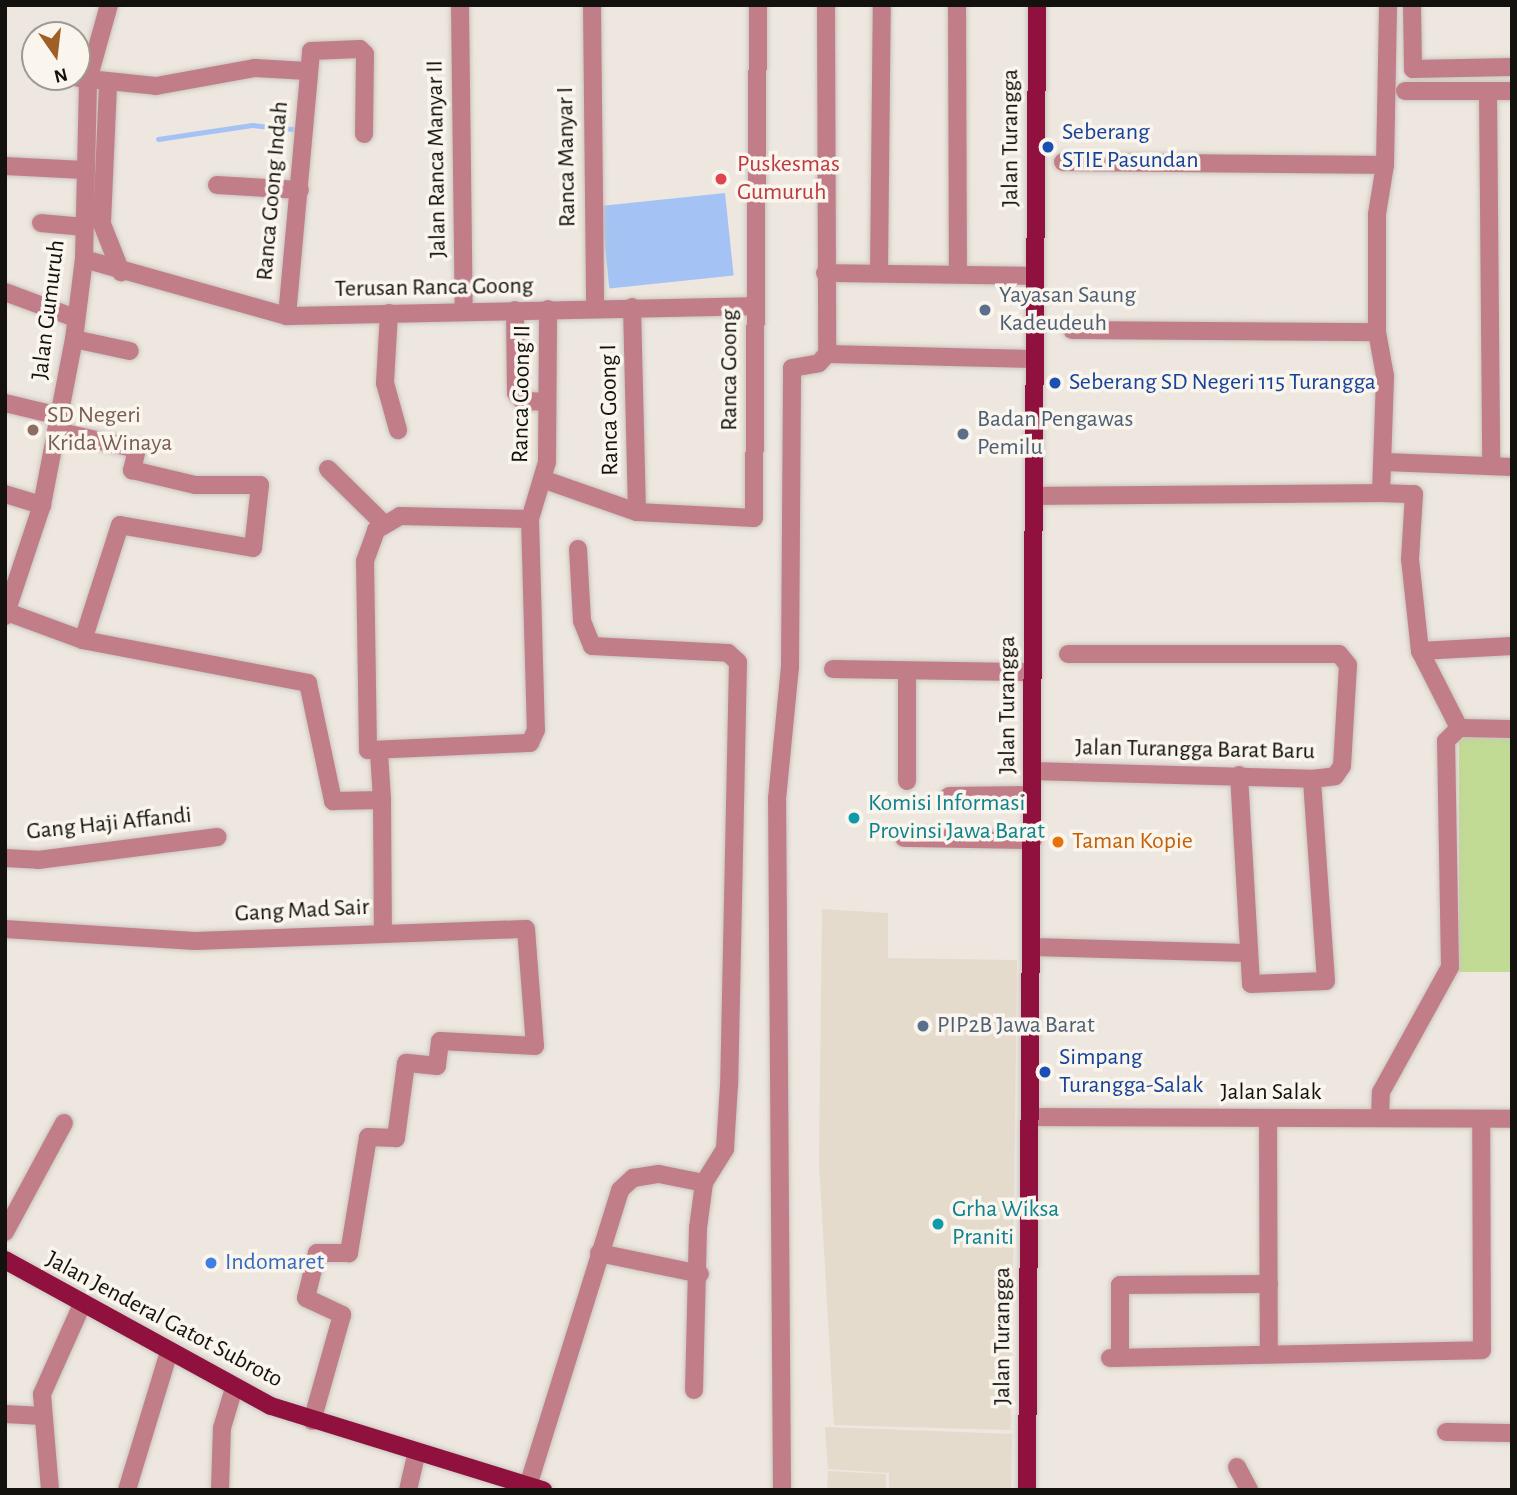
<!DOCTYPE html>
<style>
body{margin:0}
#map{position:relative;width:1517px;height:1495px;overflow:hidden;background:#ede7e0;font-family:"Alegreya Sans",sans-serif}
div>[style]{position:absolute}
.built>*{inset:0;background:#e5dbcd}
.green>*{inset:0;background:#c1da94;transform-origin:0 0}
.water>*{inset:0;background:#a4c3f4;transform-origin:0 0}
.stream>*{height:5px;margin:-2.5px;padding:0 2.5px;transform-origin:2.5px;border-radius:2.5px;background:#a4c3f4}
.roads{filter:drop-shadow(0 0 2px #cac5bf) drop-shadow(0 0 2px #cac5bf)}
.minor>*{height:18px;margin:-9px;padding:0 9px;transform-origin:9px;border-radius:9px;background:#c17e89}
.major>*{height:18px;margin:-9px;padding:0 9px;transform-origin:9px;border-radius:9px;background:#90113d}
.dots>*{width:19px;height:19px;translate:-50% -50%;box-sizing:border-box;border:4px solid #faf5ed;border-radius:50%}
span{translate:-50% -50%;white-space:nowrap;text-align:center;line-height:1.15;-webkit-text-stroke:7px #faf5ed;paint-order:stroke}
.transit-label{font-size:24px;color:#164399}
.left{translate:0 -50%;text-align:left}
.street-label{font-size:24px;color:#14120f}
.health-label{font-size:24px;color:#be3a42}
.service-label{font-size:24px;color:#4e5e75}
.education-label{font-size:24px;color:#785e54}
.culture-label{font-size:24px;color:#0d838f}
.food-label{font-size:24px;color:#c56008}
.shop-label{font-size:24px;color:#366cbe}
.frame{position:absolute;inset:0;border:7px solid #14120f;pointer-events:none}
.north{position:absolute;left:21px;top:21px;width:70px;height:70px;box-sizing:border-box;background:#faf5ed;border:2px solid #9e9a94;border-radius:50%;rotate:166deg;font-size:19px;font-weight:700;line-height:28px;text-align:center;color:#14120f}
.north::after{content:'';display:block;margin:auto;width:24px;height:32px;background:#9e6027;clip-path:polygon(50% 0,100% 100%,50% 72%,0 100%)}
</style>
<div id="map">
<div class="built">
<div style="clip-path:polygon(822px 909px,888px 913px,888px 958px,1017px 960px,1011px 1430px,834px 1425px,819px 1163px)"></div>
<div style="clip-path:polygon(825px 1427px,1012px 1434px,1011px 1490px,889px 1490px,889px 1473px,828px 1469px)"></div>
<div style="clip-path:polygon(828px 1471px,886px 1474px,886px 1490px,827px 1490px)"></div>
</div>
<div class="green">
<div style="left:1512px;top:731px;width:241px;height:53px;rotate:90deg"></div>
</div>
<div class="water">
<div style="left:725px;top:193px;width:83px;height:125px;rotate:84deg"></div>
</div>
<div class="stream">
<div style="left:158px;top:139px;width:95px;rotate:-8.5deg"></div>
<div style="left:252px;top:125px;width:50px;rotate:5.7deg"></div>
</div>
<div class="roads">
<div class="minor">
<div style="left:460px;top:5px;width:306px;rotate:89.3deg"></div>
<div style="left:592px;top:5px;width:303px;rotate:89.4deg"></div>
<div style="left:826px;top:5px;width:349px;rotate:89.8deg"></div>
<div style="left:827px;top:354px;width:207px;rotate:1.4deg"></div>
<div style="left:957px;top:5px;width:268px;rotate:89.8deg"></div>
<div style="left:1412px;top:5px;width:64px;rotate:89.1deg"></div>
<div style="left:1413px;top:69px;width:99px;rotate:-1.2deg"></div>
<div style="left:79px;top:78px;width:77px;rotate:5.9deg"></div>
<div style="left:156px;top:86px;width:101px;rotate:-10.3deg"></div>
<div style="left:255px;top:68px;width:52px;rotate:3.3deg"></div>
<div style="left:108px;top:85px;width:139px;rotate:92.5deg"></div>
<div style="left:102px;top:224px;width:52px;rotate:68.4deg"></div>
<div style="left:1405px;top:91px;width:107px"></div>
<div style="left:1488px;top:91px;width:375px;rotate:89.5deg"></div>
<div style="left:1063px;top:162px;width:322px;rotate:0.5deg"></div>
<div style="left:5px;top:166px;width:79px;rotate:2.9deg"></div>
<div style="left:217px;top:185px;width:83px;rotate:3.4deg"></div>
<div style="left:41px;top:223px;width:43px;rotate:5.3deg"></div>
<div style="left:84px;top:259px;width:211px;rotate:15.7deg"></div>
<div style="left:287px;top:316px;width:467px;rotate:-1.2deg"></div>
<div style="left:879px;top:272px;width:267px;rotate:-89.4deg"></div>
<div style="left:825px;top:273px;width:209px;rotate:0.8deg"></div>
<div style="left:5px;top:292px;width:75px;rotate:20.4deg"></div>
<div style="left:632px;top:307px;width:205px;rotate:88.6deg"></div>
<div style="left:515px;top:310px;width:83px;rotate:89.3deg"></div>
<div style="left:516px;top:393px;width:11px;rotate:49deg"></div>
<div style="left:523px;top:401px;width:24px;rotate:2deg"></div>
<div style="left:389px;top:313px;width:70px;rotate:93.3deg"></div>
<div style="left:385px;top:383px;width:49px;rotate:74.5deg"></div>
<div style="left:287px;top:316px;width:266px;rotate:-84.8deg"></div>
<div style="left:311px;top:51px;width:49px;rotate:-2.3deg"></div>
<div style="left:360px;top:49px;width:7px;rotate:45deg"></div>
<div style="left:365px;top:54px;width:80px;rotate:90.7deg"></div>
<div style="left:1072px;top:330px;width:305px;rotate:0.4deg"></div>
<div style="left:74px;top:339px;width:57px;rotate:12.1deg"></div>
<div style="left:5px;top:403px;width:56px;rotate:13.5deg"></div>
<div style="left:56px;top:431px;width:83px;rotate:12.5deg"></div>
<div style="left:137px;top:449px;width:22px;rotate:103deg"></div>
<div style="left:132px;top:470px;width:65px;rotate:13.4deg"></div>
<div style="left:195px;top:485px;width:65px"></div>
<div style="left:260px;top:485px;width:63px;rotate:96.3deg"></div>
<div style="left:253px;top:548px;width:135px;rotate:-170.2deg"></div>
<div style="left:120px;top:525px;width:121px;rotate:107.8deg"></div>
<div style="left:1385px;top:462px;width:127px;rotate:2.3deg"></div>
<div style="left:328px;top:469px;width:77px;rotate:44.5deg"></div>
<div style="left:545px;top:480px;width:97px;rotate:19.2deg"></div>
<div style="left:637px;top:512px;width:117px;rotate:2.9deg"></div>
<div style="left:754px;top:518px;width:513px;rotate:-89.55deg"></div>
<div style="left:1381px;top:493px;width:33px;rotate:2deg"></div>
<div style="left:1414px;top:494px;width:65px;rotate:93.5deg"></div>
<div style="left:1410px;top:559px;width:93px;rotate:83.8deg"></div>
<div style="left:1420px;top:651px;width:86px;rotate:63.1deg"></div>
<div style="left:5px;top:494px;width:39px;rotate:17deg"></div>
<div style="left:1034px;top:496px;width:347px;rotate:-0.5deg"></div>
<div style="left:1381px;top:493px;width:117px;rotate:-88deg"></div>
<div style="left:1385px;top:376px;width:45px;rotate:-100.3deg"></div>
<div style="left:1377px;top:332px;width:118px;rotate:-90deg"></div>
<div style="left:1377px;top:214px;width:50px;rotate:-80.7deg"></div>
<div style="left:1385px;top:165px;width:160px;rotate:-88.9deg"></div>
<div style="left:400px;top:516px;width:130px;rotate:1.3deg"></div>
<div style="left:530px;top:519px;width:211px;rotate:88.4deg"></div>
<div style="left:536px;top:730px;width:14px;rotate:115deg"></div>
<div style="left:530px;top:743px;width:162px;rotate:177.5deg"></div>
<div style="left:368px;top:750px;width:189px;rotate:-90.9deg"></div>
<div style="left:365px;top:561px;width:33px;rotate:-70deg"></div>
<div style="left:376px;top:530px;width:28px;rotate:-30deg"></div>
<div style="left:530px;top:519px;width:59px;rotate:-73.4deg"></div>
<div style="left:547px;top:462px;width:153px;rotate:-89.6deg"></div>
<div style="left:578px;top:549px;width:72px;rotate:86.8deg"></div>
<div style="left:582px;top:621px;width:27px;rotate:68deg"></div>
<div style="left:592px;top:646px;width:136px;rotate:2.9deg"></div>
<div style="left:728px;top:653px;width:13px;rotate:42deg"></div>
<div style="left:738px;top:662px;width:423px;rotate:91.2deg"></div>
<div style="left:729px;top:1085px;width:64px;rotate:93.6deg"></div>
<div style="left:725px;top:1149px;width:40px;rotate:122deg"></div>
<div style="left:704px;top:1183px;width:45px;rotate:97.6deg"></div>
<div style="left:698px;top:1228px;width:162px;rotate:91.4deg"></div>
<div style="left:7px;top:612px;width:81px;rotate:20.2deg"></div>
<div style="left:83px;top:640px;width:229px;rotate:10.8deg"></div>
<div style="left:308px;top:683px;width:121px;rotate:78deg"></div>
<div style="left:333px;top:801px;width:49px;rotate:-1.2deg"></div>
<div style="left:382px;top:800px;width:131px;rotate:89.6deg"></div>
<div style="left:5px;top:616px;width:117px;rotate:-71.6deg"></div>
<div style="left:42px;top:505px;width:169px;rotate:-79.1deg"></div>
<div style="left:74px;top:339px;width:81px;rotate:-82.9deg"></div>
<div style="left:84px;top:259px;width:179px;rotate:-88.7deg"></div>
<div style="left:88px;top:80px;width:78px;rotate:-74.4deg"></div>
<div style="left:1420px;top:651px;width:92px;rotate:-3.1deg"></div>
<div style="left:833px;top:669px;width:200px;rotate:0.9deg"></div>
<div style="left:379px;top:753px;width:47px;rotate:86.3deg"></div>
<div style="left:1032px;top:771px;width:280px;rotate:1.6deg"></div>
<div style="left:1312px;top:779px;width:23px;rotate:-7deg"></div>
<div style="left:1335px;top:776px;width:12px;rotate:-55deg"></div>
<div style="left:1342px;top:766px;width:101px;rotate:-86.6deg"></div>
<div style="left:1348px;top:665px;width:14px;rotate:-129deg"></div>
<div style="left:1339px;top:654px;width:271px;rotate:180deg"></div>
<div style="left:1239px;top:775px;width:209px;rotate:86.7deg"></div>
<div style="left:1251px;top:984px;width:75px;rotate:-2.3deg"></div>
<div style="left:1326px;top:981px;width:202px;rotate:-94deg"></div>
<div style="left:907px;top:781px;width:110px;rotate:-90deg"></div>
<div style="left:949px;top:796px;width:83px;rotate:-0.7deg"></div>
<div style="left:904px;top:838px;width:129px;rotate:0.9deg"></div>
<div style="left:5px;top:858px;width:33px;rotate:3deg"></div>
<div style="left:38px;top:860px;width:181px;rotate:-7.3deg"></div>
<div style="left:5px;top:929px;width:190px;rotate:3.6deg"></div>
<div style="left:195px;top:941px;width:331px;rotate:-2.1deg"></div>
<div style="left:526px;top:929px;width:117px;rotate:85.6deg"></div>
<div style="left:535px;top:1046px;width:95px;rotate:-177deg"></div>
<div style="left:440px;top:1041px;width:25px;rotate:97deg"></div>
<div style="left:437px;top:1066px;width:31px;rotate:-174deg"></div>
<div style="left:406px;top:1063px;width:76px;rotate:97.6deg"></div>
<div style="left:396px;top:1138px;width:28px;rotate:-178deg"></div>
<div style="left:368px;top:1137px;width:118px;rotate:99.3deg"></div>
<div style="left:349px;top:1253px;width:32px;rotate:180deg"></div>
<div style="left:317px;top:1253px;width:46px;rotate:103.7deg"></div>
<div style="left:306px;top:1298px;width:40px;rotate:25deg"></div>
<div style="left:342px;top:1315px;width:110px;rotate:105.8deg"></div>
<div style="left:1033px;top:947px;width:213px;rotate:1.6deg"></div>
<div style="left:1030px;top:1117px;width:482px;rotate:0.2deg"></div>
<div style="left:1268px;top:1118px;width:234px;rotate:89.8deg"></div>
<div style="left:1380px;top:1118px;width:26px;rotate:-88deg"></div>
<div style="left:1381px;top:1092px;width:143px;rotate:-61.1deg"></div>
<div style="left:1450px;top:967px;width:226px;rotate:-91deg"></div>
<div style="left:1446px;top:741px;width:18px;rotate:-45deg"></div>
<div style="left:1459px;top:728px;width:53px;rotate:1.1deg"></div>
<div style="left:5px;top:1232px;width:124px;rotate:-61.6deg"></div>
<div style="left:599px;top:1253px;width:103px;rotate:11.7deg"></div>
<div style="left:1120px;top:1353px;width:68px;rotate:-90deg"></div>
<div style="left:1120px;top:1285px;width:149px;rotate:-0.4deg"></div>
<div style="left:1110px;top:1358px;width:372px;rotate:-1.2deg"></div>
<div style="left:1482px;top:1350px;width:231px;rotate:-90.2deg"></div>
<div style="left:5px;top:1414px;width:37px;rotate:3deg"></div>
<div style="left:1446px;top:1432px;width:66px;rotate:0.9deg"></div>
<div style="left:1237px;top:1467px;width:26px;rotate:62deg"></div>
<div style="left:528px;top:1486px;width:310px;rotate:-72.7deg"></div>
<div style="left:620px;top:1190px;width:18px;rotate:-43deg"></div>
<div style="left:633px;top:1178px;width:26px;rotate:-9deg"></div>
<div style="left:659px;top:1174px;width:46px;rotate:11.3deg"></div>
<div style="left:50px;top:1490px;width:96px;rotate:-94.8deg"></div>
<div style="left:42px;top:1394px;width:95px;rotate:-65.9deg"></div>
<div style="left:127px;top:1490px;width:141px;rotate:-73.1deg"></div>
<div style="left:220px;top:1490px;width:62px;rotate:-88.2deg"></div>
<div style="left:222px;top:1428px;width:42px;rotate:-73.3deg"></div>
<div style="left:408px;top:1490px;width:37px;rotate:-77deg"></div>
<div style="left:782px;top:1490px;width:691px;rotate:-90.41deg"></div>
<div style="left:777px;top:799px;width:133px;rotate:-84.4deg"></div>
<div style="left:790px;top:667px;width:299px;rotate:-89.6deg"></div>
<div style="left:792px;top:368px;width:27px;rotate:-10deg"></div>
<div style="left:819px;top:363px;width:12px;rotate:-48deg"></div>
</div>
<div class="major">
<div style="left:5px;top:1260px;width:303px;rotate:28.8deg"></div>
<div style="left:271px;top:1406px;width:285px;rotate:17.2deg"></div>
<div style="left:1027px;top:1490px;width:1485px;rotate:-89.61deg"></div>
</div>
</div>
<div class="dots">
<div style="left:1048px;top:147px;background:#1a4fb4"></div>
<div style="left:721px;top:179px;background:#e0444e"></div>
<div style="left:985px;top:310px;background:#5c6f8a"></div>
<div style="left:1055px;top:383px;background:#1a4fb4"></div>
<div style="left:33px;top:430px;background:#8d6e63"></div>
<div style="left:963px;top:434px;background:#5c6f8a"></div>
<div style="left:854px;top:818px;background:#0f9aa8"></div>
<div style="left:1058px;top:842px;background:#e8710a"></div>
<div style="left:923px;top:1026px;background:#5c6f8a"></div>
<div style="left:1045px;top:1072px;background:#1a4fb4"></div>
<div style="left:938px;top:1224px;background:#0f9aa8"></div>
<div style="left:211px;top:1263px;background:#3f7fe0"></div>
</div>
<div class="transit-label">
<span class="left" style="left:1062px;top:147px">Seberang<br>STIE Pasundan</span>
<span class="left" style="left:1069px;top:383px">Seberang SD Negeri 115 Turangga</span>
<span class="left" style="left:1059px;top:1072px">Simpang<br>Turangga-Salak</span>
</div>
<div class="street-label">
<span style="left:1011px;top:138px;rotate:-90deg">Jalan Turangga</span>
<span style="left:567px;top:157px;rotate:-91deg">Ranca Manyar I</span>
<span style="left:437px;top:159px;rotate:-91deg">Jalan Ranca Manyar II</span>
<span style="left:273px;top:191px;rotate:-85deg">Ranca Goong Indah</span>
<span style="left:434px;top:288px;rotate:-1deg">Terusan Ranca Goong</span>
<span style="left:49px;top:310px;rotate:-83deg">Jalan Gumuruh</span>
<span style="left:730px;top:370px;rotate:-90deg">Ranca Goong</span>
<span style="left:522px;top:394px;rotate:-89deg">Ranca Goong II</span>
<span style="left:610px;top:410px;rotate:-91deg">Ranca Goong I</span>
<span style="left:1008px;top:705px;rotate:-90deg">Jalan Turangga</span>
<span style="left:1195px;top:750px;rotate:1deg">Jalan Turangga Barat Baru</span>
<span style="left:109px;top:824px;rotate:-6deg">Gang Haji Affandi</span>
<span style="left:302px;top:911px;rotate:-3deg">Gang Mad Sair</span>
<span style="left:1271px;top:1093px">Jalan Salak</span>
<span style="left:164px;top:1320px;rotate:28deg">Jalan Jenderal Gatot Subroto</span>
<span style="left:1003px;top:1336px;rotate:-90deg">Jalan Turangga</span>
</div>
<div class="health-label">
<span class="left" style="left:737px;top:179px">Puskesmas<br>Gumuruh</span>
</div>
<div class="service-label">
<span class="left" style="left:999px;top:310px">Yayasan Saung<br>Kadeudeuh</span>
<span class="left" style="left:977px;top:434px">Badan Pengawas<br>Pemilu</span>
<span class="left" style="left:937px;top:1026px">PIP2B Jawa Barat</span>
</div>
<div class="education-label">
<span class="left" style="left:47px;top:430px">SD Negeri<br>Krida Winaya</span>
</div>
<div class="culture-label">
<span class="left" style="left:868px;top:818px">Komisi Informasi<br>Provinsi Jawa Barat</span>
<span class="left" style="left:952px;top:1224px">Grha Wiksa<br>Praniti</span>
</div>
<div class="food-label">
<span class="left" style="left:1072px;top:842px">Taman Kopie</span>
</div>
<div class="shop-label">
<span class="left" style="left:225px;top:1263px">Indomaret</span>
</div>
<div class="frame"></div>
<div class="north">N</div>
</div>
